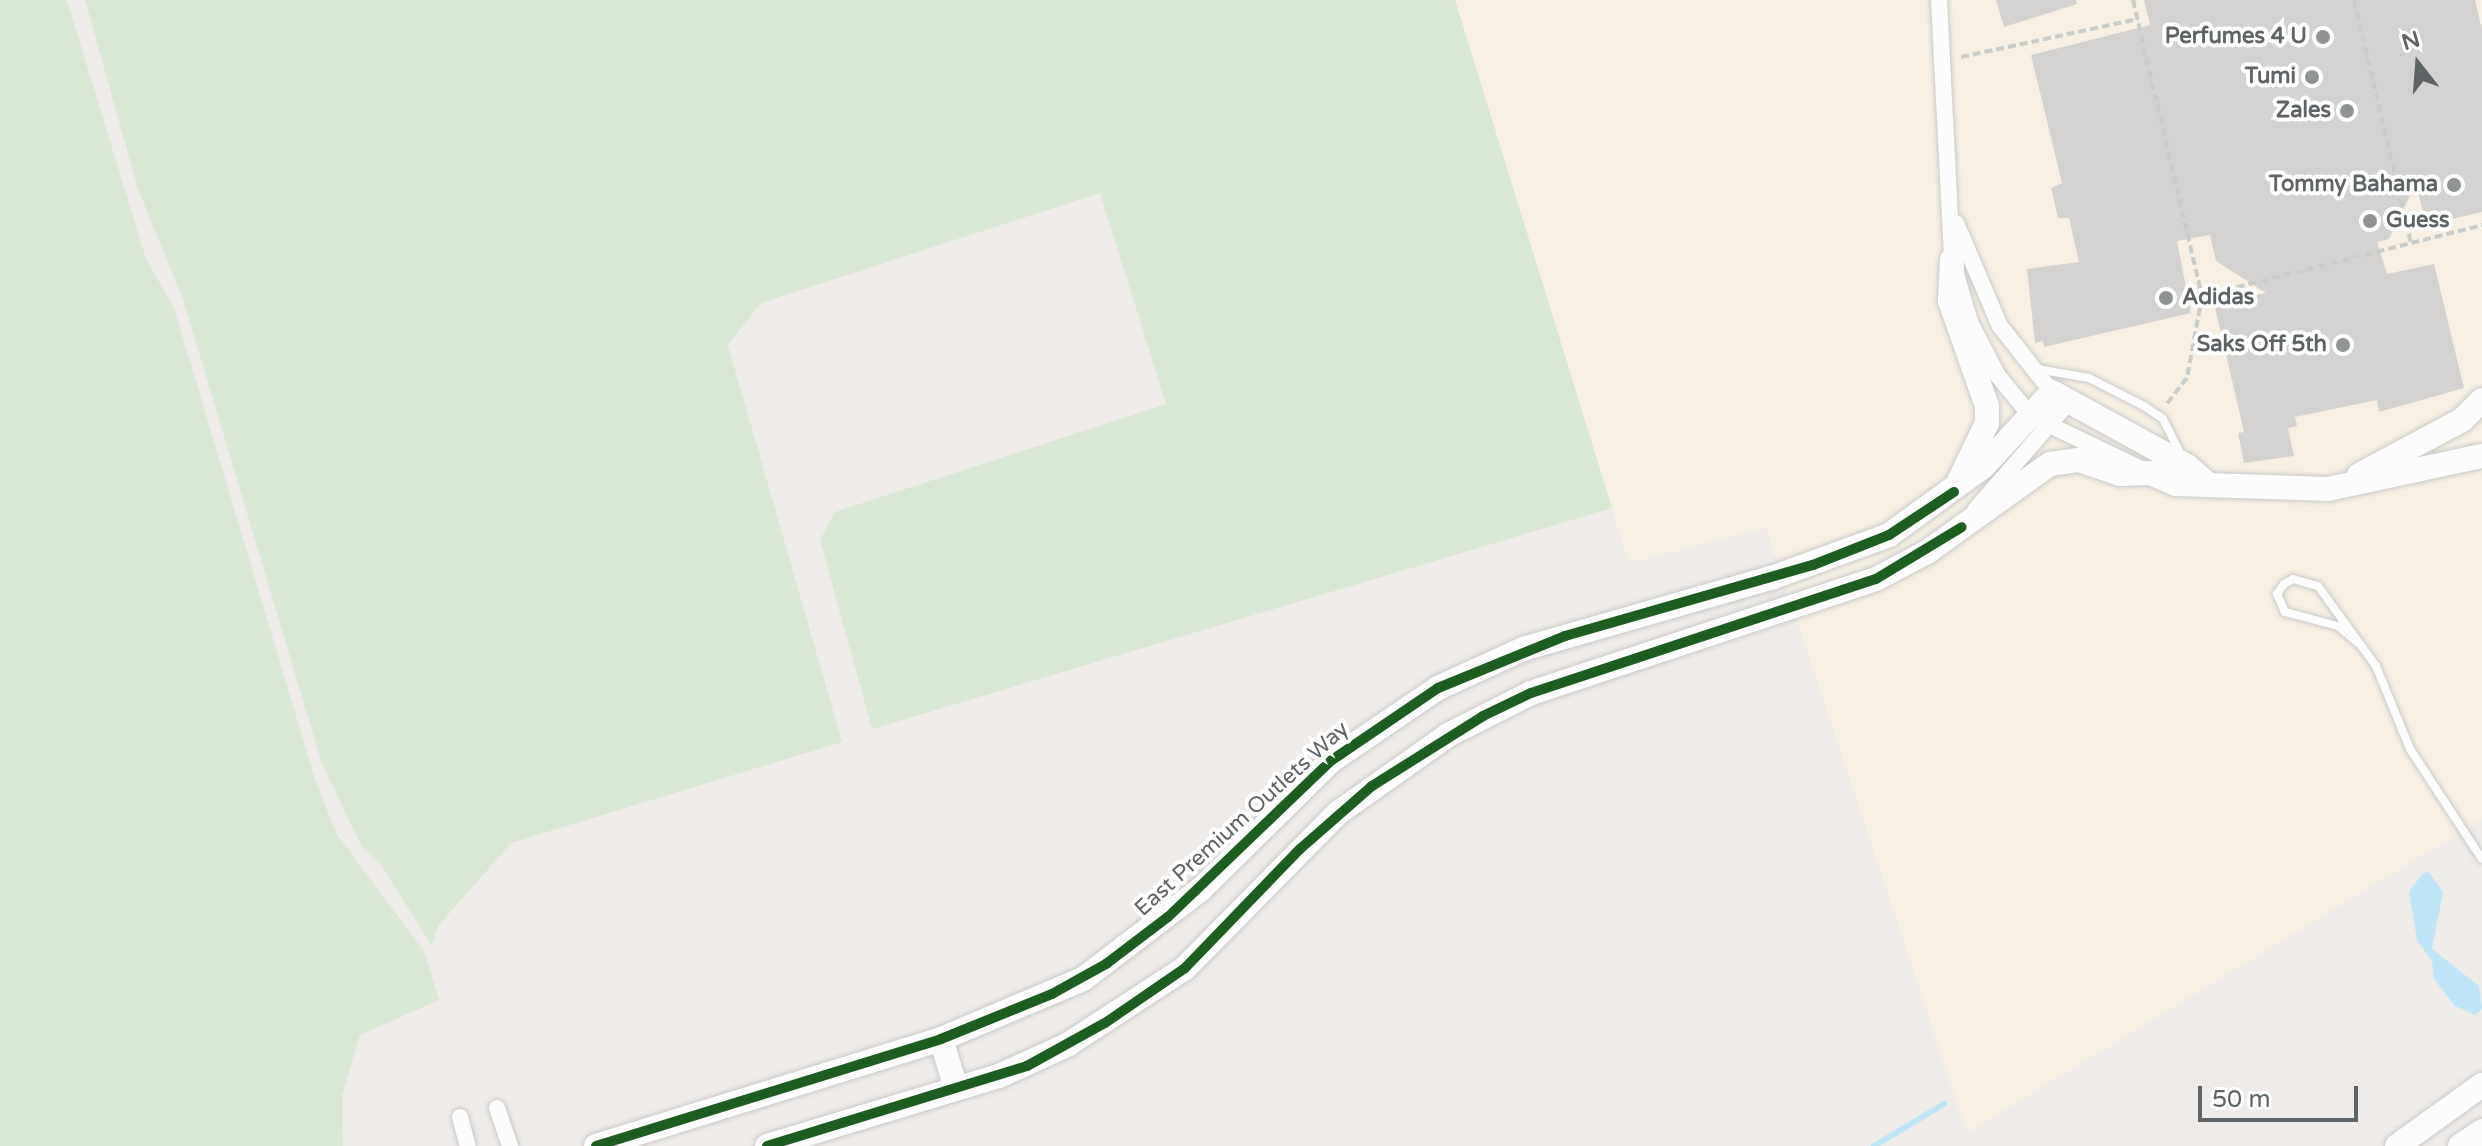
<!DOCTYPE html>
<style>
body{margin:0}
#map{position:relative;width:2482px;height:1146px;overflow:hidden;background:#eeebe8;font-family:"Varela Round",sans-serif}
div>[style]{position:absolute}
.commercial>*{inset:0;background:#f6efe2}
.green>*{inset:0;background:#d9e8d4}
.water>*{inset:0;background:#bee6f7}
.stream>*{height:6px;margin:-3px;padding:0 3px;transform-origin:3px;border-radius:3px;background:#bee6f7}
.building>*{inset:0;background:#d4d2d1}
.path>*{height:4px;margin-top:-2px;transform-origin:0;background:repeating-linear-gradient(90deg,#c8cdc9 0 8px,transparent 0 12px)}
.roads{filter:drop-shadow(0 0 2px #c9c9c9) drop-shadow(0 0 2px #c9c9c9)}
.lane>*{height:8px;margin:-4px;padding:0 4px;transform-origin:4px;border-radius:4px;background:#fcfcfc}
.street>*{height:16px;margin:-8px;padding:0 8px;transform-origin:8px;border-radius:8px;background:#fcfcfc}
.secondary>*{height:24px;margin:-12px;padding:0 12px;transform-origin:12px;border-radius:12px;background:#fcfcfc}
.cycleway>*{height:10px;margin:-5px;padding:0 5px;transform-origin:5px;border-radius:5px;background:#1b5e20}
.dots>*{width:22px;height:22px;translate:-50% -50%;box-sizing:border-box;border:4px solid #fff;border-radius:50%}
span{translate:-50% -50%;white-space:nowrap;text-align:center;line-height:1.15;-webkit-text-stroke:8px #fff;paint-order:stroke}
.poi-label{font-size:22px;color:#5e6366;font-weight:700}
.right{translate:-100% -50%;text-align:right}
.left{translate:0 -50%;text-align:left}
.street-label{font-size:22px;color:#5e6366}
.north{position:absolute;left:2378px;top:24px;width:80px;height:80px;-webkit-text-stroke:6px #fff;paint-order:stroke;rotate:343deg;font-size:22px;font-weight:700;line-height:32px;text-align:center;color:#5e6366}
.north::after{content:'';display:block;margin:auto;width:28px;height:36px;background:#5e6366;clip-path:polygon(50% 0,100% 100%,50% 72%,0 100%)}
.scale{position:absolute;left:2198px;top:1086px;width:160px;height:36px;box-sizing:border-box;border:4px solid #5e6366;border-top:0;padding-left:10px;font-size:24px;line-height:28px;white-space:nowrap;color:#5e6366;-webkit-text-stroke:6px #fff;paint-order:stroke}
</style>
<div id="map">
<div class="commercial">
<div style="clip-path:polygon(1455px 0,2482px 0,2482px 819px,1967px 1133px,1766px 528px,1629px 563px)"></div>
</div>
<div class="green">
<div style="clip-path:polygon(0 0,67px 0,146px 259px,174px 308px,315px 779px,336px 833px,425px 953px,439px 1000px,360px 1035px,342px 1095px,343px 1146px,0 1146px)"></div>
<div style="clip-path:polygon(85px 0,1455px 0,1612px 508px,872px 729px,820px 540px,835px 512px,1166px 404px,1100px 193px,761px 303px,728px 345px,842px 742px,511px 843px,438px 926px,432px 946px,383px 868px,362px 847px,322px 764px,183px 299px,138px 189px)"></div>
</div>
<div class="water">
<div style="clip-path:polygon(2429px 872px,2443px 892px,2432px 949px,2479px 986px,2482px 1009px,2475px 1015px,2455px 1006px,2434px 979px,2432px 961px,2417px 940px,2409px 892px,2423px 873px)"></div>
</div>
<div class="stream">
<div style="left:1874px;top:1146px;width:82px;rotate:-31deg"></div>
</div>
<div class="building">
<div style="clip-path:polygon(1996px 0,2076px 0,2077px 4px,2004px 27px)"></div>
<div style="clip-path:polygon(2144px 0,2475px 0,2482px 30px,2482px 212px,2426px 225px,2416px 183px,2389px 239px,2377px 242px,2387px 274px,2434px 264px,2464px 388px,2379px 412px,2377px 400px,2295px 417px,2297px 426px,2288px 428px,2294px 456px,2244px 463px,2238px 433px,2244px 432px,2214px 303px,2266px 293px,2216px 261px,2210px 235px,2177px 241px,2191px 313px,2044px 347px,2043px 341px,2035px 343px,2027px 269px,2079px 262px,2069px 218px,2058px 218px,2051px 188px,2062px 183px,2031px 55px,2150px 25px)"></div>
</div>
<div class="path">
<div style="left:2133px;top:0;width:304px;rotate:76.9deg"></div>
<div style="left:2202px;top:296px;width:83px;rotate:100.4deg"></div>
<div style="left:2187px;top:378px;width:33px;rotate:128deg"></div>
<div style="left:2354px;top:0;width:250px;rotate:76.8deg"></div>
<div style="left:1961px;top:57px;width:181px;rotate:-12.1deg"></div>
<div style="left:2202px;top:296px;width:289px;rotate:-14.2deg"></div>
</div>
<div class="roads">
<div class="lane">
<div style="left:2037px;top:369px;width:53px;rotate:9.8deg"></div>
<div style="left:2089px;top:378px;width:62px;rotate:27deg"></div>
<div style="left:2144px;top:406px;width:23px;rotate:34deg"></div>
<div style="left:2163px;top:419px;width:40px;rotate:63.4deg"></div>
<div style="left:2358px;top:643px;width:26px;rotate:-140deg"></div>
<div style="left:2338px;top:626px;width:55px;rotate:-165.2deg"></div>
<div style="left:2285px;top:612px;width:20px;rotate:-114deg"></div>
<div style="left:2277px;top:594px;width:12px;rotate:-55deg"></div>
<div style="left:2284px;top:584px;width:10px;rotate:-29deg"></div>
<div style="left:2293px;top:579px;width:26px;rotate:16deg"></div>
<div style="left:2318px;top:586px;width:99px;rotate:54.1deg"></div>
<div style="left:2376px;top:666px;width:90px;rotate:67.7deg"></div>
<div style="left:2410px;top:749px;width:131px;rotate:56.8deg"></div>
</div>
<div class="street">
<div style="left:1939px;top:0;width:260px;rotate:87.1deg"></div>
<div style="left:1952px;top:260px;width:65px;rotate:73.8deg"></div>
<div style="left:1970px;top:322px;width:61px;rotate:62.6deg"></div>
<div style="left:1998px;top:376px;width:52px;rotate:50.5deg"></div>
<div style="left:2031px;top:416px;width:124px;rotate:25.7deg"></div>
<div style="left:1956px;top:223px;width:112px;rotate:66.9deg"></div>
<div style="left:2000px;top:326px;width:84px;rotate:51.8deg"></div>
<div style="left:1975px;top:510px;width:142px;rotate:-49deg"></div>
<div style="left:497px;top:1108px;width:40px;rotate:71.1deg"></div>
<div style="left:460px;top:1117px;width:30px;rotate:75deg"></div>
</div>
<div class="secondary">
<div style="left:1952px;top:260px;width:41px;rotate:92.8deg"></div>
<div style="left:1950px;top:301px;width:111px;rotate:70.6deg"></div>
<div style="left:1987px;top:406px;width:17px;rotate:90deg"></div>
<div style="left:1987px;top:423px;width:64px;rotate:115.8deg"></div>
<div style="left:2359px;top:475px;width:117px;rotate:-28.1deg"></div>
<div style="left:2462px;top:420px;width:28px;rotate:-45deg"></div>
<div style="left:941px;top:1039px;width:51px;rotate:73deg"></div>
<div style="left:596px;top:1146px;width:361px;rotate:-17.2deg"></div>
<div style="left:941px;top:1039px;width:154px;rotate:-22.9deg"></div>
<div style="left:1083px;top:979px;width:147px;rotate:-37.3deg"></div>
<div style="left:1200px;top:890px;width:185px;rotate:-44.6deg"></div>
<div style="left:1332px;top:760px;width:128px;rotate:-34.2deg"></div>
<div style="left:1438px;top:688px;width:94px;rotate:-24.6deg"></div>
<div style="left:1523px;top:649px;width:258px;rotate:-16deg"></div>
<div style="left:1771px;top:578px;width:126px;rotate:-20deg"></div>
<div style="left:1889px;top:535px;width:117px;rotate:-36deg"></div>
<div style="left:1984px;top:466px;width:100px;rotate:-47.4deg"></div>
<div style="left:2052px;top:392px;width:154px;rotate:28.7deg"></div>
<div style="left:2187px;top:466px;width:29px;rotate:41deg"></div>
<div style="left:767px;top:1146px;width:242px;rotate:-16.8deg"></div>
<div style="left:999px;top:1076px;width:75px;rotate:-24.5deg"></div>
<div style="left:1067px;top:1045px;width:141px;rotate:-33.1deg"></div>
<div style="left:1185px;top:968px;width:218px;rotate:-45.4deg"></div>
<div style="left:1338px;top:813px;width:135px;rotate:-35.3deg"></div>
<div style="left:1448px;top:735px;width:93px;rotate:-26.8deg"></div>
<div style="left:1531px;top:693px;width:363px;rotate:-18.3deg"></div>
<div style="left:1876px;top:579px;width:58px;rotate:-27.9deg"></div>
<div style="left:1927px;top:552px;width:151px;rotate:-35.6deg"></div>
<div style="left:2050px;top:464px;width:29px;rotate:-8deg"></div>
<div style="left:2079px;top:460px;width:43px;rotate:18.9deg"></div>
<div style="left:2120px;top:474px;width:30px;rotate:-2deg"></div>
<div style="left:2150px;top:473px;width:28px;rotate:23deg"></div>
<div style="left:2176px;top:484px;width:152px;rotate:1.9deg"></div>
<div style="left:2328px;top:489px;width:157px;rotate:-12.1deg"></div>
<div style="left:2397px;top:1146px;width:105px;rotate:-35.7deg"></div>
<div style="left:2460px;top:1146px;width:27px;rotate:-34deg"></div>
</div>
</div>
<div class="cycleway">
<div style="left:596px;top:1146px;width:361px;rotate:-17.2deg"></div>
<div style="left:941px;top:1039px;width:120px;rotate:-22.1deg"></div>
<div style="left:1052px;top:994px;width:62px;rotate:-29.1deg"></div>
<div style="left:1106px;top:964px;width:78px;rotate:-37.2deg"></div>
<div style="left:1168px;top:917px;width:227px;rotate:-43.8deg"></div>
<div style="left:1332px;top:760px;width:128px;rotate:-34.2deg"></div>
<div style="left:1438px;top:688px;width:137px;rotate:-22.3deg"></div>
<div style="left:1565px;top:636px;width:258px;rotate:-16deg"></div>
<div style="left:1813px;top:565px;width:82px;rotate:-21.5deg"></div>
<div style="left:1889px;top:535px;width:78px;rotate:-33.5deg"></div>
<div style="left:767px;top:1146px;width:272px;rotate:-17.1deg"></div>
<div style="left:1027px;top:1066px;width:89px;rotate:-28.9deg"></div>
<div style="left:1105px;top:1023px;width:97px;rotate:-34.5deg"></div>
<div style="left:1185px;top:968px;width:165px;rotate:-46deg"></div>
<div style="left:1300px;top:849px;width:96px;rotate:-41.2deg"></div>
<div style="left:1372px;top:786px;width:131px;rotate:-32.2deg"></div>
<div style="left:1483px;top:716px;width:53px;rotate:-25.6deg"></div>
<div style="left:1531px;top:693px;width:363px;rotate:-18.3deg"></div>
<div style="left:1876px;top:579px;width:100px;rotate:-31.2deg"></div>
</div>
<div class="dots">
<div style="left:2323px;top:37px;background:#909394"></div>
<div style="left:2312px;top:77px;background:#909394"></div>
<div style="left:2347px;top:111px;background:#909394"></div>
<div style="left:2454px;top:185px;background:#909394"></div>
<div style="left:2370px;top:221px;background:#909394"></div>
<div style="left:2166px;top:298px;background:#909394"></div>
<div style="left:2343px;top:345px;background:#909394"></div>
</div>
<div class="poi-label">
<span class="right" style="left:2307px;top:37px">Perfumes 4 U</span>
<span class="right" style="left:2296px;top:77px">Tumi</span>
<span class="right" style="left:2331px;top:111px">Zales</span>
<span class="right" style="left:2438px;top:185px">Tommy Bahama</span>
<span class="left" style="left:2386px;top:221px">Guess</span>
<span class="left" style="left:2182px;top:298px">Adidas</span>
<span class="right" style="left:2327px;top:345px">Saks Off 5th</span>
</div>
<div class="street-label">
<span style="left:1242px;top:819px;rotate:-42deg">East Premium Outlets Way</span>
</div>
<div class="north">N</div>
<div class="scale">50 m</div>
</div>
